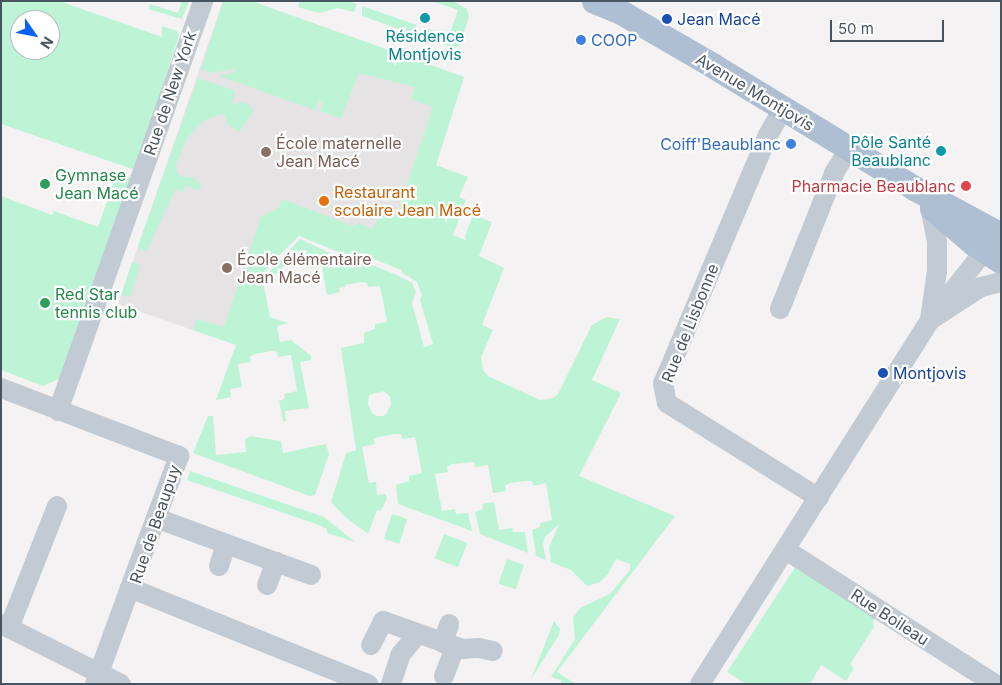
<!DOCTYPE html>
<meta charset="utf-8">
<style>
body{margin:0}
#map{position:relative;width:1002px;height:685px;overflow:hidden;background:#f4f2f2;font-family:Inter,sans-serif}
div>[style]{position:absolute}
.education>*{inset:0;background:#e5e3e4}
.green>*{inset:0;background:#bef4d6;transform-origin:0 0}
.minor>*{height:20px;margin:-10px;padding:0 10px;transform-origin:10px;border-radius:10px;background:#c2cbd4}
.major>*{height:25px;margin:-12.5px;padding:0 12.5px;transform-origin:12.5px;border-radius:12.5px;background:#afbfd3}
.dots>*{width:14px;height:14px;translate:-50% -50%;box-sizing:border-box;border:2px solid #fff;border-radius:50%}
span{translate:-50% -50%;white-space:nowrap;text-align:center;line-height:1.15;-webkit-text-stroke:4.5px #fff;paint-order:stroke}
.transit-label{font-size:16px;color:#164399}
.left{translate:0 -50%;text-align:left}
.culture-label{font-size:16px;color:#0d838f}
.right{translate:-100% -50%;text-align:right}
.shop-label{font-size:16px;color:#366cbe}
.street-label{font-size:16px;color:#475462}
.education-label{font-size:16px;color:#785e54}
.leisure-label{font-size:16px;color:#27864d}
.health-label{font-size:16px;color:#be3a42}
.food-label{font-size:16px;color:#c56008}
.frame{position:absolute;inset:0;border:2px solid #475462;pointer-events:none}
.north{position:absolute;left:10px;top:10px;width:50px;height:50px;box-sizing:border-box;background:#fff;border:1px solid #b5bbc0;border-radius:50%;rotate:123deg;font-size:14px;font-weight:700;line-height:20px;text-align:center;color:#475462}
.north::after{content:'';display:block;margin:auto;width:18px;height:22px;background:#0862f8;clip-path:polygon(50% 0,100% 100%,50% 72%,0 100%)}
.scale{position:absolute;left:830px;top:20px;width:114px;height:22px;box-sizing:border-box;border:2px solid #475462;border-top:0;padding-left:6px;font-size:15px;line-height:18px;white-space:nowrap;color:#475462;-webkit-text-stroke:4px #fff;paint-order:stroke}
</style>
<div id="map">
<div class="education">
<div style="clip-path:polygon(223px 1px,251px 1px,464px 77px,402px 270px,304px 231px,269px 265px,236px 345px,118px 304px)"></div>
</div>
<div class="green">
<div style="clip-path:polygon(evenodd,1px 1px,59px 1px,162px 37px,162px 26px,177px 31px,179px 36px,135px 170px,1px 124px,1px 1px,20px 20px,50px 20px,50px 50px,20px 50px,20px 20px)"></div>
<div style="clip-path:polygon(182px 1px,189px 1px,182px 19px,148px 9px,150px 4px,178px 13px)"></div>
<div style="clip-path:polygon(evenodd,223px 1px,251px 1px,464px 77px,436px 165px,468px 177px,459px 197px,466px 200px,453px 235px,466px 240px,465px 236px,473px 215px,492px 222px,479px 256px,504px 268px,482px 325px,493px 330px,481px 357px,483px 370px,488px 376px,540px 400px,553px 398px,558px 394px,592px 325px,607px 317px,620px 319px,592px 380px,621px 393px,579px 476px,675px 516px,557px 672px,576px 684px,561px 684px,561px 680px,551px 677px,575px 639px,573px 618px,580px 608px,610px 594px,630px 570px,630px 564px,616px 559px,608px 574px,600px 582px,587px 586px,571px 570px,551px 562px,549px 547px,559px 524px,545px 537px,543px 544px,546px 560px,536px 556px,532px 530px,540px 527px,540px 523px,552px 520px,546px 483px,533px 486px,532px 481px,526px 481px,510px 483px,505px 486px,506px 491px,493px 493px,488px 465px,475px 467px,474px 462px,452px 464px,447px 467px,448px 472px,435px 474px,442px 511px,455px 509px,456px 514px,468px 513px,472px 531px,398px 504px,396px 485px,409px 481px,409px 476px,422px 473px,415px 437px,402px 439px,401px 434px,395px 434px,379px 437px,374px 439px,375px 444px,362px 447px,369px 483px,376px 482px,377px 495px,385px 494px,387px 498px,381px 511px,377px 510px,368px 534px,344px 516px,331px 502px,346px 453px,356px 450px,341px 348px,364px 343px,364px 333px,375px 329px,375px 324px,387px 322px,380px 286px,368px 287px,367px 283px,361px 282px,345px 285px,345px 287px,339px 288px,340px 292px,327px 295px,322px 267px,310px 268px,309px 263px,304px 263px,282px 267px,283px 273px,271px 275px,270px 271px,300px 239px,356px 265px,367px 263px,399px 276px,412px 283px,416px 292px,412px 303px,424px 347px,433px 344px,420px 300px,422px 295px,417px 282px,401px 272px,402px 270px,366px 256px,364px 260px,358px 260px,299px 236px,269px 265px,263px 280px,264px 287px,270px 317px,288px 323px,277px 326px,280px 342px,291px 340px,311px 356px,311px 360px,300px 362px,309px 408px,285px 411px,286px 421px,283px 421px,279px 401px,285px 398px,284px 394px,297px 391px,291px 355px,278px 357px,277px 352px,272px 351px,255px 354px,250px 357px,251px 362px,238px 364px,242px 387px,230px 389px,231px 397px,216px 400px,236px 345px,193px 330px,197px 319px,224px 327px,261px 217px,279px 207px,282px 199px,353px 226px,358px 223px,373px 229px,380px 212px,396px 217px,433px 107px,411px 99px,415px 87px,359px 73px,341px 118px,320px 111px,323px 102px,319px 100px,315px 110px,219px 76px,235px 72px,234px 69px,213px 73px,201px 70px,223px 1px,384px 391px,390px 397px,391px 404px,387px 413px,383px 416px,377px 416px,373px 414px,368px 405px,369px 395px,384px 391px)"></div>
<div style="clip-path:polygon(300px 1px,347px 1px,357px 4px,354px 12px,338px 8px,319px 13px,298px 7px)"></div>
<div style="clip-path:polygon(432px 1px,453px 1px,467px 9px,469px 17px,460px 45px,454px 48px,425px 38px,420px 34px,423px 27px,449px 36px,458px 10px)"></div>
<div style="clip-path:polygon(362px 6px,417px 25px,410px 33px,362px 16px)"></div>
<div style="clip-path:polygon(198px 78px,236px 91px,232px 104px,242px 102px,249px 105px,254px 111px,239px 132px,227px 124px,225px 114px,218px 115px,203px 121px,188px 137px,176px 164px,177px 173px,182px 177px,193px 177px,202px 186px,199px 190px,185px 186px,183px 192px,175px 190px,147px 250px,143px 252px,138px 246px)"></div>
<div style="clip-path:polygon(117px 173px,134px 179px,64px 377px,43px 386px,1px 370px,1px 196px,52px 215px,54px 211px,98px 227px)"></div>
<div style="left:132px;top:262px;width:9px;height:34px;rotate:18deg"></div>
<div style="clip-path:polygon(208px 416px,213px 416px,216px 455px,246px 452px,245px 440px,250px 436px,281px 441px,283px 453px,326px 444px,329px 454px,315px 495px,310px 496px,193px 453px)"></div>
<div style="clip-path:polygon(190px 471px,324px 517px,355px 542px,327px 533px,327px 529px,319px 525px,187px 480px)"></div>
<div style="clip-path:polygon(494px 502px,499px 530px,512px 528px,513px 532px,525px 532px,528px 553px,480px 534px,475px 512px,483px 509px,482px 504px)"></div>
<div style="left:392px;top:514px;width:16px;height:26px;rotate:18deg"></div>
<div style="left:444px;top:534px;width:25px;height:26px;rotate:21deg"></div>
<div style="left:507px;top:559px;width:18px;height:26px;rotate:19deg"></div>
<div style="clip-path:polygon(796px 566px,875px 617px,873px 622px,874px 627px,850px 664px,854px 668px,846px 681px,821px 665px,810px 684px,746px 684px,727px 672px)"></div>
<div style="clip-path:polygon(554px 621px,560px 629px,559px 635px,531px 679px)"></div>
</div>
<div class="minor">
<div style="left:783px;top:109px;width:30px;rotate:120deg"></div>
<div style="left:768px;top:135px;width:269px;rotate:112.9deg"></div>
<div style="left:663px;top:383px;width:20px;rotate:79deg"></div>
<div style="left:667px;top:403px;width:179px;rotate:32deg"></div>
<div style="left:942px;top:305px;width:68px;rotate:-52.1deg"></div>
<div style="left:984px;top:251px;width:14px;rotate:-78deg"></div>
<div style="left:780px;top:309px;width:146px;rotate:-68.3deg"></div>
<div style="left:834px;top:173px;width:28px;rotate:-58deg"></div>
<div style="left:930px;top:320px;width:49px;rotate:-81.9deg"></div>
<div style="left:937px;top:271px;width:29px;rotate:-90deg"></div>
<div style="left:937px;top:242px;width:37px;rotate:-101deg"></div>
<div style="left:1px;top:388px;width:191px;rotate:20.9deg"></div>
<div style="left:179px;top:456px;width:141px;rotate:110.4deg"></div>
<div style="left:130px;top:588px;width:257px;rotate:22deg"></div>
<div style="left:58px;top:411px;width:435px;rotate:-70.5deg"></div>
<div style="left:156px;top:518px;width:165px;rotate:20.2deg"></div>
<div style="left:786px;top:550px;width:248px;rotate:32.7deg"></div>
<div style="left:219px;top:566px;width:23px;rotate:-72deg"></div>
<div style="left:267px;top:585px;width:25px;rotate:-69deg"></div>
<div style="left:1px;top:624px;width:134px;rotate:26.6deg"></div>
<div style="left:9px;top:628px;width:131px;rotate:-68.5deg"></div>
<div style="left:443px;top:643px;width:20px;rotate:-72deg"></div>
<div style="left:371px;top:645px;width:27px;rotate:-63deg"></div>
<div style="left:383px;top:621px;width:85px;rotate:19.3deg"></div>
<div style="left:463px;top:649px;width:16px;rotate:-4deg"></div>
<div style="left:479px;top:648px;width:14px;rotate:12deg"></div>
<div style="left:444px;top:676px;width:31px;rotate:-69deg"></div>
<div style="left:95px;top:684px;width:102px;rotate:-70deg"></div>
<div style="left:391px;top:684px;width:32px;rotate:-72deg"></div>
<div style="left:401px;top:654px;width:26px;rotate:-50deg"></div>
<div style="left:700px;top:684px;width:431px;rotate:-57.7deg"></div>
<div style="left:930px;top:320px;width:61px;rotate:-32.9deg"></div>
<div style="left:981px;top:287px;width:21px;rotate:-14deg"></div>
</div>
<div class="major">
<div style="left:594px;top:1px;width:27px;rotate:22deg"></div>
<div style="left:619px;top:11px;width:108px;rotate:30.1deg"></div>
<div style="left:712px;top:65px;width:237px;rotate:31.3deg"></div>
<div style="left:914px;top:188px;width:99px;rotate:28.4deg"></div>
<div style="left:932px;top:208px;width:54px;rotate:40.5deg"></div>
<div style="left:973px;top:243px;width:33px;rotate:33deg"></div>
</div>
<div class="dots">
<div style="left:425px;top:18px;background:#0f9aa8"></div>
<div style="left:667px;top:19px;background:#1a4fb4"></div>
<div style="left:581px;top:40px;background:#3f7fe0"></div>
<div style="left:791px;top:144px;background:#3f7fe0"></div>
<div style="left:941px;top:151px;background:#0f9aa8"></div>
<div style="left:266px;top:152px;background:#8d6e63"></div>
<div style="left:45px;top:184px;background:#2e9e5b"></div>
<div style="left:966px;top:186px;background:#e0444e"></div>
<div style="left:324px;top:201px;background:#e8710a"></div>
<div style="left:227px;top:268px;background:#8d6e63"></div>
<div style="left:45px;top:303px;background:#2e9e5b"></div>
<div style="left:883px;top:373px;background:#1a4fb4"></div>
</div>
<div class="transit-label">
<span class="left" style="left:677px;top:19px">Jean Macé</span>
<span class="left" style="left:893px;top:373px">Montjovis</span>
</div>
<div class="culture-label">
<span style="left:425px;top:45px">Résidence<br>Montjovis</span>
<span class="right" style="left:931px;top:151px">Pôle Santé<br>Beaublanc</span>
</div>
<div class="shop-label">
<span class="left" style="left:591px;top:40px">COOP</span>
<span class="right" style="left:781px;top:144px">Coiff'Beaublanc</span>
</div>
<div class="street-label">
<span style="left:755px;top:92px;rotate:31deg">Avenue Montjovis</span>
<span style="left:170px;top:93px;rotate:-71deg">Rue de New York</span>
<span style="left:690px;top:323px;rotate:-68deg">Rue de Lisbonne</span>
<span style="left:155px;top:524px;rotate:-71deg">Rue de Beaupuy</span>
<span style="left:890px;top:617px;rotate:33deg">Rue Boileau</span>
</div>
<div class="education-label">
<span class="left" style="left:276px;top:152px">École maternelle<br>Jean Macé</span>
<span class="left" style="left:237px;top:268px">École élémentaire<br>Jean Macé</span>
</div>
<div class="leisure-label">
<span class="left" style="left:55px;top:184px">Gymnase<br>Jean Macé</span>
<span class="left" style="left:55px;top:303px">Red Star<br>tennis club</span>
</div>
<div class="health-label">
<span class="right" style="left:956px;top:186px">Pharmacie Beaublanc</span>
</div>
<div class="food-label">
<span class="left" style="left:334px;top:201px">Restaurant<br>scolaire Jean Macé</span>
</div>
<div class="frame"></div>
<div class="north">N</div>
<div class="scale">50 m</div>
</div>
